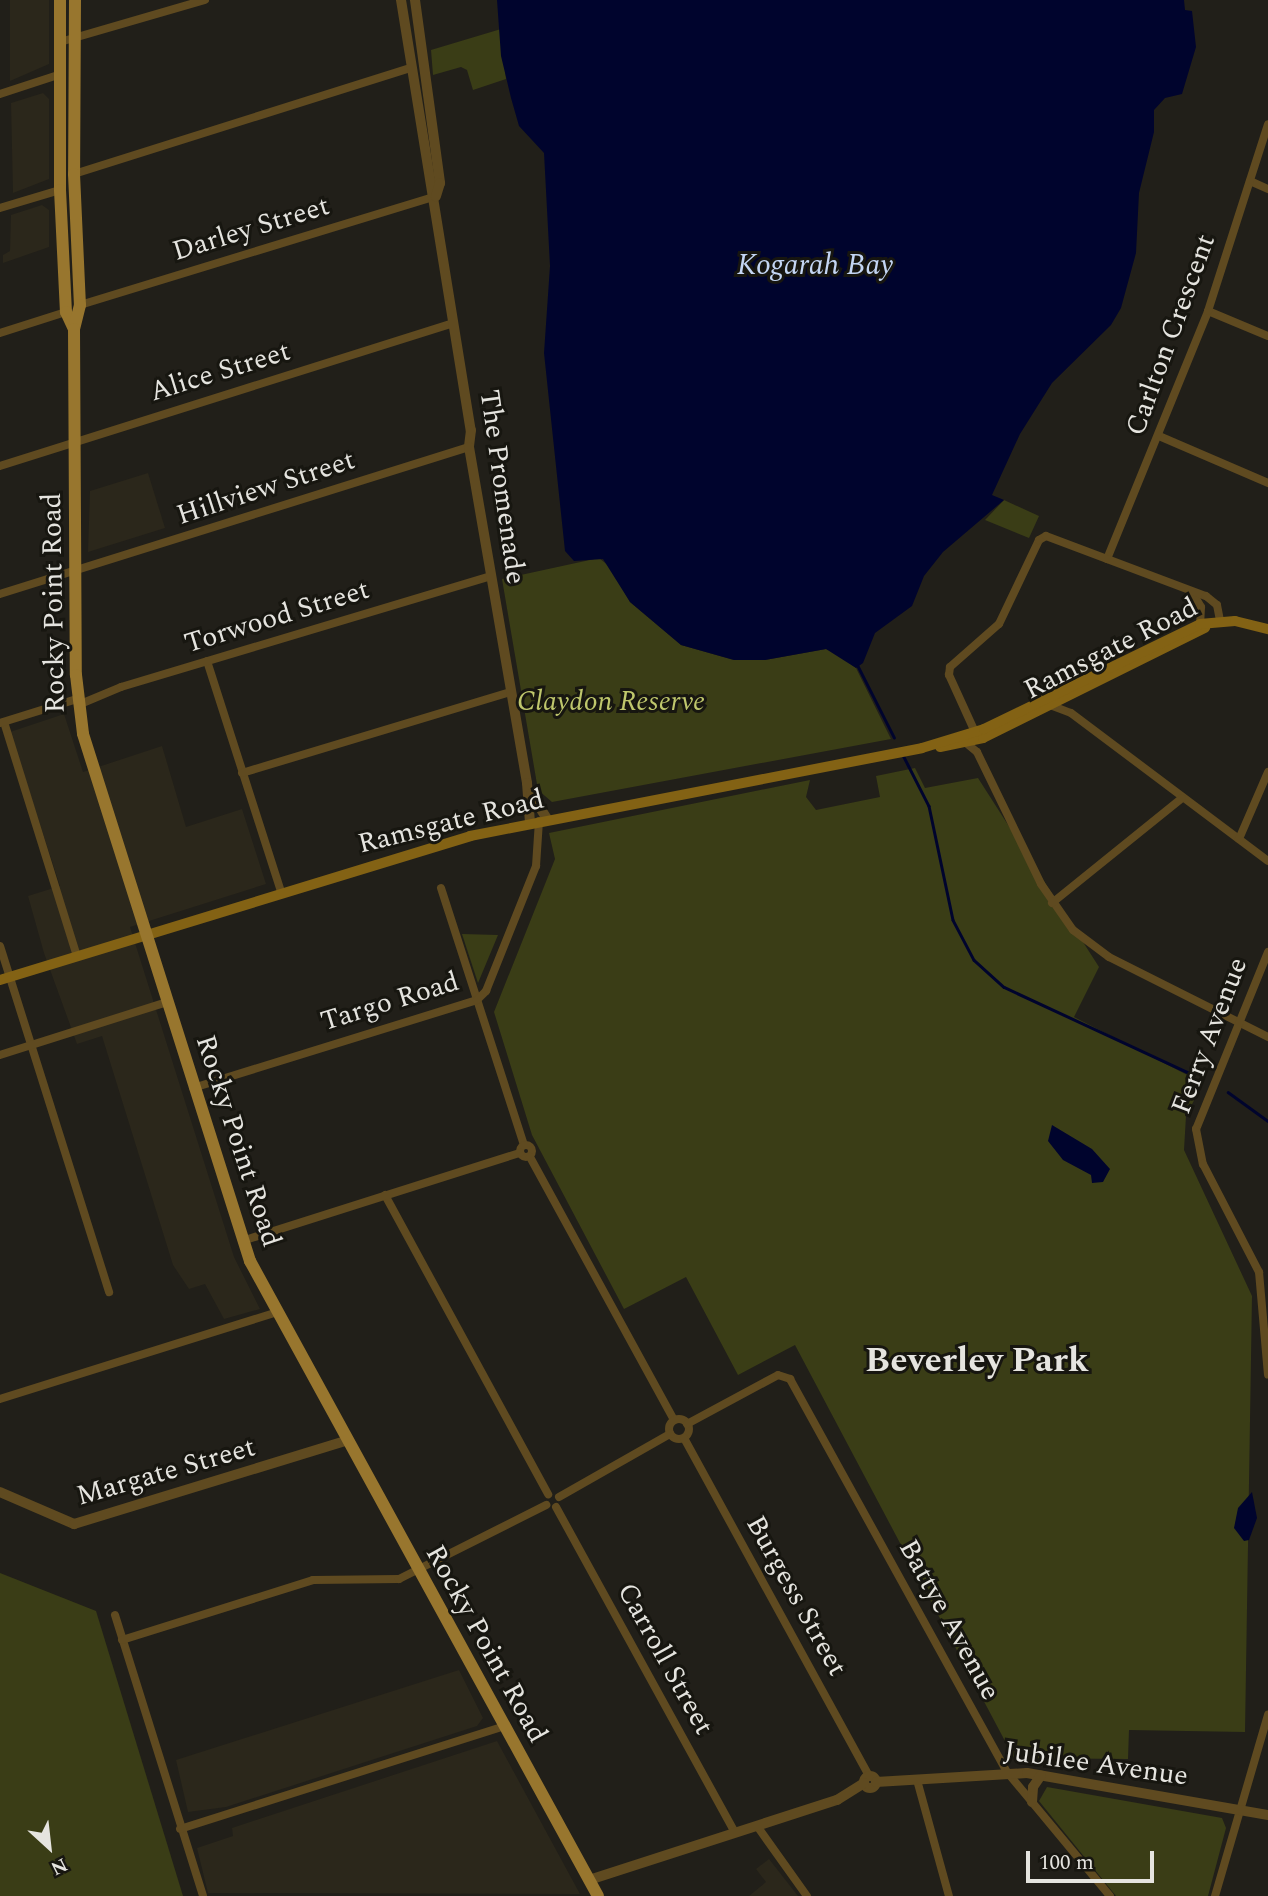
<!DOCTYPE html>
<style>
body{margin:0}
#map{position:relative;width:1268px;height:1896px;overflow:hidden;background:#211f19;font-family:Spectral,serif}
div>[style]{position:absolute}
.built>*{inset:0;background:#2b271b}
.green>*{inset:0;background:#3a3d16}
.water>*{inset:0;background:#00042d}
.stream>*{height:2.5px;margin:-1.25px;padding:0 1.25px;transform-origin:1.25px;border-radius:1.25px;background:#00042d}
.minor>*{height:8px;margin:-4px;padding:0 4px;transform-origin:4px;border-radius:4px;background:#5f4a20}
.minor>.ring{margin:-4px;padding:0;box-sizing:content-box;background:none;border:8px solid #5f4a20;border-radius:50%}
.tertiary>*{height:10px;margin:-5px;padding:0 5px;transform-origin:5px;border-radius:5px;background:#5f4a20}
.tertiary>.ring{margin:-5px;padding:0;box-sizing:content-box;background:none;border:10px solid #5f4a20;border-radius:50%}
.secondary>*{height:10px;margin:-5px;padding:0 5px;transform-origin:5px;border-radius:5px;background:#836214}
.primary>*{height:12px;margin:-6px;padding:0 6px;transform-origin:6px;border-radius:6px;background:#98762e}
span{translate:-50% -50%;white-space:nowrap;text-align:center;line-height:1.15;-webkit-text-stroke:6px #171610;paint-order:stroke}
.street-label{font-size:28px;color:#e5e4df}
.park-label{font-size:28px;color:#bfc76c;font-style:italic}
.water-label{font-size:30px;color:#c3d5f3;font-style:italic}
.district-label{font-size:35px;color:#e5e4df;font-weight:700}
.north{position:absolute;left:14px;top:1812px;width:70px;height:70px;-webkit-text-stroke:5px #171610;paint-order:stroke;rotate:153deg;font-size:19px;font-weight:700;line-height:28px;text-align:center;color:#e5e4df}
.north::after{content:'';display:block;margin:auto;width:24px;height:32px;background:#e5e4df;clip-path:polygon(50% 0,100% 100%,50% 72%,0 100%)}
.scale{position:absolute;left:1026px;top:1851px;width:128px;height:32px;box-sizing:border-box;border:4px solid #e5e4df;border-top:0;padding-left:9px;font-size:21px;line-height:24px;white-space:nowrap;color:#e5e4df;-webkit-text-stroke:5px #171610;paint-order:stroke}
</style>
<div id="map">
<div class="built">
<div style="clip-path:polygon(10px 0,49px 0,49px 64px,10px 81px)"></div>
<div style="clip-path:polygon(43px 93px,49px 99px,49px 179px,13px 193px,11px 103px)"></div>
<div style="clip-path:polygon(42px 205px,49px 210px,49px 247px,3px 263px,3px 255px,10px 251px,11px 215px)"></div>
<div style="clip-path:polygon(148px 473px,165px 528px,88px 552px,90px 491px)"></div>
<div style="clip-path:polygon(64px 714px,83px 772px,162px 746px,186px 827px,242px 809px,266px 884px,130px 927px,234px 1257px,260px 1309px,224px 1319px,205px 1284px,189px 1289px,173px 1265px,102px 1036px,77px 1044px,44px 953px,28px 896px,60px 886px,10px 732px)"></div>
<div style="clip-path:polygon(459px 1670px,483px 1718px,477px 1726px,226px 1807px,188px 1812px,176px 1760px)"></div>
<div style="clip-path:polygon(497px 1741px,580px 1894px,208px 1893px,197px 1848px,233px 1836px,232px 1828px)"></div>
<div style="clip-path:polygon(769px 1859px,798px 1896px,749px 1896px,766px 1882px,756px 1869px)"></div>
</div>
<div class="green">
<div style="clip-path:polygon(501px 29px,506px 79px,473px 90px,467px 70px,461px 67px,433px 75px,431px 50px)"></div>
<div style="clip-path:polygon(1004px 500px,1039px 516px,1029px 538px,985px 520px)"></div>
<div style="clip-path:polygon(599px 558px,610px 567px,630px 602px,681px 645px,734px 660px,765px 660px,826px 649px,837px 653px,856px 668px,891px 739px,552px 802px,538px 790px,502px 579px)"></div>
<div style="clip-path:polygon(915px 768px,925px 788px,978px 778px,1099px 967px,1074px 1017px,1203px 1083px,1186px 1116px,1184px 1150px,1252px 1296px,1245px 1732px,1129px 1730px,1128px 1759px,1014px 1758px,795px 1345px,738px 1375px,686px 1277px,624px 1309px,532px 1135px,494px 1012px,555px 859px,549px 833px,810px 780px,806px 797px,816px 810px,880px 797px,876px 776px)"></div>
<div style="clip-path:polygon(462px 934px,498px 935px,478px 983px)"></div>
<div style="clip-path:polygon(0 1573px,96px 1611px,183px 1896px,0 1896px)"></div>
<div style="clip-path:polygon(1047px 1787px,1222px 1818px,1226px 1828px,1208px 1896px,1116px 1896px,1039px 1801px)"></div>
</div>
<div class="water">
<div style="clip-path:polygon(497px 0,1184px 0,1185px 10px,1192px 11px,1196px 47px,1182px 94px,1165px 98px,1154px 110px,1154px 132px,1139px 193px,1136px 253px,1121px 308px,1111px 325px,1052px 383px,1020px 434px,992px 495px,1004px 500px,943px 552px,924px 576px,912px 606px,875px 633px,863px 663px,856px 668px,826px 649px,765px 660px,734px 660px,681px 645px,630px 602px,603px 559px,574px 561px,565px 551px,544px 353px,550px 266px,544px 153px,519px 126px,511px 98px,501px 56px)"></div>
<div style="clip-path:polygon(1052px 1125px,1092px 1149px,1110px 1169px,1103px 1182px,1092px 1183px,1091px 1175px,1063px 1160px,1048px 1141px)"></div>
<div style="clip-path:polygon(1252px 1492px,1257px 1518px,1249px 1540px,1244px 1541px,1234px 1528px,1238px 1508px)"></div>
</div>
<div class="stream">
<div style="left:858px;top:666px;width:80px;rotate:63.1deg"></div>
<div style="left:903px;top:755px;width:57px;rotate:63deg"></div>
<div style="left:929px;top:806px;width:116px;rotate:78.1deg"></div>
<div style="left:953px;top:920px;width:45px;rotate:62.3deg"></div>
<div style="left:974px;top:960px;width:40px;rotate:42deg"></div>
<div style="left:1004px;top:987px;width:209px;rotate:24.9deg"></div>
<div style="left:1228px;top:1092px;width:49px;rotate:35.9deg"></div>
</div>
<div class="minor">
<div style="left:60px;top:42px;width:151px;rotate:-16.2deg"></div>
<div style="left:0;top:94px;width:61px;rotate:-18.1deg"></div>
<div style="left:74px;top:174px;width:353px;rotate:-17.5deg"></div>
<div style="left:1250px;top:181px;width:20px;rotate:24deg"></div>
<div style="left:0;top:208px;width:63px;rotate:-16.7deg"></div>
<div style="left:80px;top:305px;width:372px;rotate:-17deg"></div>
<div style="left:1208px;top:311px;width:65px;rotate:22.6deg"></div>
<div style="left:0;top:333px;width:69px;rotate:-17.7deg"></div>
<div style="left:1159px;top:436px;width:119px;rotate:23.3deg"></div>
<div style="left:0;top:466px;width:476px;rotate:-17.5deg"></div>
<div style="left:1107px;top:559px;width:268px;rotate:-67.8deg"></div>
<div style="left:1208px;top:311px;width:196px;rotate:-72.2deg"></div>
<div style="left:0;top:594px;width:491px;rotate:-17.4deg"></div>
<div style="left:1194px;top:595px;width:14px;rotate:60deg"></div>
<div style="left:1201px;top:607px;width:17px;rotate:93deg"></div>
<div style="left:207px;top:661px;width:243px;rotate:72.2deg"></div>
<div style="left:78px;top:705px;width:47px;rotate:-22.7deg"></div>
<div style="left:121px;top:687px;width:386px;rotate:-16.7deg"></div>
<div style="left:1050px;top:705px;width:22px;rotate:21deg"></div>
<div style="left:1071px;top:713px;width:246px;rotate:36.9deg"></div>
<div style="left:4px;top:722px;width:245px;rotate:72.7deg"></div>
<div style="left:0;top:723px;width:81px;rotate:-17.3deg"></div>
<div style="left:975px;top:732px;width:63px;rotate:-114.5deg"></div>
<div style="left:949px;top:675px;width:8px;rotate:-83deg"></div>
<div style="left:950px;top:667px;width:65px;rotate:-41.3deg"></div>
<div style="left:999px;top:624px;width:93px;rotate:-64.5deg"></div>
<div style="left:1039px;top:540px;width:8px;rotate:-30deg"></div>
<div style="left:1046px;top:536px;width:171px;rotate:20.6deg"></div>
<div style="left:1206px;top:596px;width:14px;rotate:39deg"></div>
<div style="left:1217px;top:605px;width:16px;rotate:79deg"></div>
<div style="left:966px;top:743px;width:14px;rotate:39deg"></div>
<div style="left:977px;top:752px;width:147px;rotate:64.1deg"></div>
<div style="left:1041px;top:884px;width:56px;rotate:55.2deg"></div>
<div style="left:1073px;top:930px;width:45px;rotate:36.9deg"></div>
<div style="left:1109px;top:957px;width:178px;rotate:26.7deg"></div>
<div style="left:242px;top:773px;width:281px;rotate:-16.8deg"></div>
<div style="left:1239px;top:839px;width:73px;rotate:-66.6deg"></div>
<div style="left:441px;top:888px;width:270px;rotate:72.1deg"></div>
<div style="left:1052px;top:903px;width:167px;rotate:-38.9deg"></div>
<div style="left:0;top:946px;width:363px;rotate:72.5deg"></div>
<div style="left:1268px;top:952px;width:191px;rotate:112.1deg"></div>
<div style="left:1196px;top:1129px;width:36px;rotate:79deg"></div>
<div style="left:1203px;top:1164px;width:122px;rotate:62.6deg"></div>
<div style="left:1259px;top:1272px;width:103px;rotate:85deg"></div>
<div style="left:0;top:1055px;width:175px;rotate:-17.6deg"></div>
<div style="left:193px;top:1088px;width:297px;rotate:-17.2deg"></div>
<div style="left:477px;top:1000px;width:13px;rotate:-45deg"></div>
<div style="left:486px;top:991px;width:135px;rotate:-68.2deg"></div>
<div style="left:536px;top:866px;width:45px;rotate:-86.2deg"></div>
<div class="ring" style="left:520px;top:1145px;width:4px;height:4px"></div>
<div style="left:530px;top:1157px;width:300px;rotate:61.3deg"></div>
<div style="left:385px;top:1195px;width:341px;rotate:61.4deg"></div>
<div style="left:242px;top:1241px;width:292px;rotate:-17.6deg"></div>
<div style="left:0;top:1399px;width:290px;rotate:-17.4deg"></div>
<div class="ring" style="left:669px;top:1419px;width:12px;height:12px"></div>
<div style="left:687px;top:1424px;width:103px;rotate:-28.3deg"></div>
<div style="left:778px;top:1375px;width:13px;rotate:18deg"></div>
<div style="left:790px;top:1379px;width:449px;rotate:61.1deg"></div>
<div style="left:1007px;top:1772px;width:161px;rotate:50.3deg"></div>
<div style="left:684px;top:1438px;width:385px;rotate:61.3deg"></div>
<div style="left:559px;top:1497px;width:128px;rotate:-29.6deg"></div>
<div style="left:556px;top:1507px;width:372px;rotate:61.2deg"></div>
<div style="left:115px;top:1615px;width:294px;rotate:72.6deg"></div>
<div style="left:122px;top:1640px;width:200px;rotate:-17.4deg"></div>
<div style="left:313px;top:1580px;width:86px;rotate:-0.7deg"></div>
<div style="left:399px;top:1579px;width:165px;rotate:-26.7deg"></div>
<div style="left:917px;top:1780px;width:120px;rotate:74.6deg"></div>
<div style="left:757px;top:1826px;width:86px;rotate:54.5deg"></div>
<div style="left:180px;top:1829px;width:340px;rotate:-17.6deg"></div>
<div style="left:1215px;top:1896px;width:189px;rotate:-73.7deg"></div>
</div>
<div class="tertiary">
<div style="left:401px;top:0;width:436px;rotate:80.8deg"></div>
<div style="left:471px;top:430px;width:17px;rotate:97deg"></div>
<div style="left:469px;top:447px;width:341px;rotate:80.2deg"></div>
<div style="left:527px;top:783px;width:40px;rotate:85.7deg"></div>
<div style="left:415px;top:0;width:185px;rotate:82.2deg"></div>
<div style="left:440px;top:183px;width:14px;rotate:107deg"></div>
<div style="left:531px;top:794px;width:31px;rotate:57deg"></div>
<div style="left:0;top:1492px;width:81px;rotate:23.4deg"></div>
<div style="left:74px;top:1524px;width:287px;rotate:-17deg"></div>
<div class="ring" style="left:864px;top:1776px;width:2px;height:2px"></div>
<div style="left:876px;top:1782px;width:151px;rotate:-3.4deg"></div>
<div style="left:1027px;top:1773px;width:245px;rotate:9.9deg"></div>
<div style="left:1032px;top:1802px;width:15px;rotate:-86deg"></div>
<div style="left:1033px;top:1787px;width:14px;rotate:-56deg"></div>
<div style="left:589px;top:1880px;width:261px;rotate:-17.9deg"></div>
<div style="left:837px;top:1800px;width:32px;rotate:-32deg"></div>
</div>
<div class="secondary">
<div style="left:940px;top:747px;width:44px;rotate:-11.8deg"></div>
<div style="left:983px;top:738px;width:248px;rotate:-26.4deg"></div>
<div style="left:0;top:980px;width:492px;rotate:-17deg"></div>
<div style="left:470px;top:836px;width:460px;rotate:-11deg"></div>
<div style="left:922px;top:748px;width:65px;rotate:-17deg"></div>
<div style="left:984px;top:729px;width:240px;rotate:-25.9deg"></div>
<div style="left:1200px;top:624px;width:35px;rotate:-5deg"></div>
<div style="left:1235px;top:621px;width:34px;rotate:14deg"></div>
</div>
<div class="primary">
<div style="left:60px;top:0;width:190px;rotate:90deg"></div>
<div style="left:60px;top:190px;width:122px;rotate:87.2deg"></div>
<div style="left:66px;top:312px;width:19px;rotate:65deg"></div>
<div style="left:75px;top:0;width:174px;rotate:90.3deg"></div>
<div style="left:74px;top:174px;width:131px;rotate:87.4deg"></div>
<div style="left:80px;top:305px;width:25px;rotate:104deg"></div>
<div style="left:74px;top:329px;width:346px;rotate:89.7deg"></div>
<div style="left:76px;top:675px;width:59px;rotate:83.2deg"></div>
<div style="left:83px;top:734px;width:553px;rotate:72.42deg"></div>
<div style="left:250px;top:1261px;width:724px;rotate:61.28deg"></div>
</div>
<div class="street-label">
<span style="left:251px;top:229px;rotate:-17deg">Darley Street</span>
<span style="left:1171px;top:335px;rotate:-70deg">Carlton Crescent</span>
<span style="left:220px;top:372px;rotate:-17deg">Alice Street</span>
<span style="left:502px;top:487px;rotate:82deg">The Promenade</span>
<span style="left:266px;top:488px;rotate:-18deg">Hillview Street</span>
<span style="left:54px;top:603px;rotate:-91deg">Rocky Point Road</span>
<span style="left:277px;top:617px;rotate:-17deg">Torwood Street</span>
<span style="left:1111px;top:649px;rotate:-27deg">Ramsgate Road</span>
<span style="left:451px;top:822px;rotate:-14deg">Ramsgate Road</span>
<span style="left:390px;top:1002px;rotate:-17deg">Targo Road</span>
<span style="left:1210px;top:1036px;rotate:-69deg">Ferry Avenue</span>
<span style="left:238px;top:1141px;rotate:72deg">Rocky Point Road</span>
<span style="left:166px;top:1472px;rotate:-16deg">Margate Street</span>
<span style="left:796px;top:1596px;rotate:61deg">Burgess Street</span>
<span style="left:949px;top:1620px;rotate:61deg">Battye Avenue</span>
<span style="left:486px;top:1644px;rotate:61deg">Rocky Point Road</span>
<span style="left:665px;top:1659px;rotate:61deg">Carroll Street</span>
<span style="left:1096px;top:1764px;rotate:8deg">Jubilee Avenue</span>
</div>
<div class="park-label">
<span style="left:611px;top:702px">Claydon Reserve</span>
</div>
<div class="water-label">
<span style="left:815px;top:265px">Kogarah Bay</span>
</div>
<div class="district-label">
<span style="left:977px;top:1361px">Beverley Park</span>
</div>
<div class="north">N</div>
<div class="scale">100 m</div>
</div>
